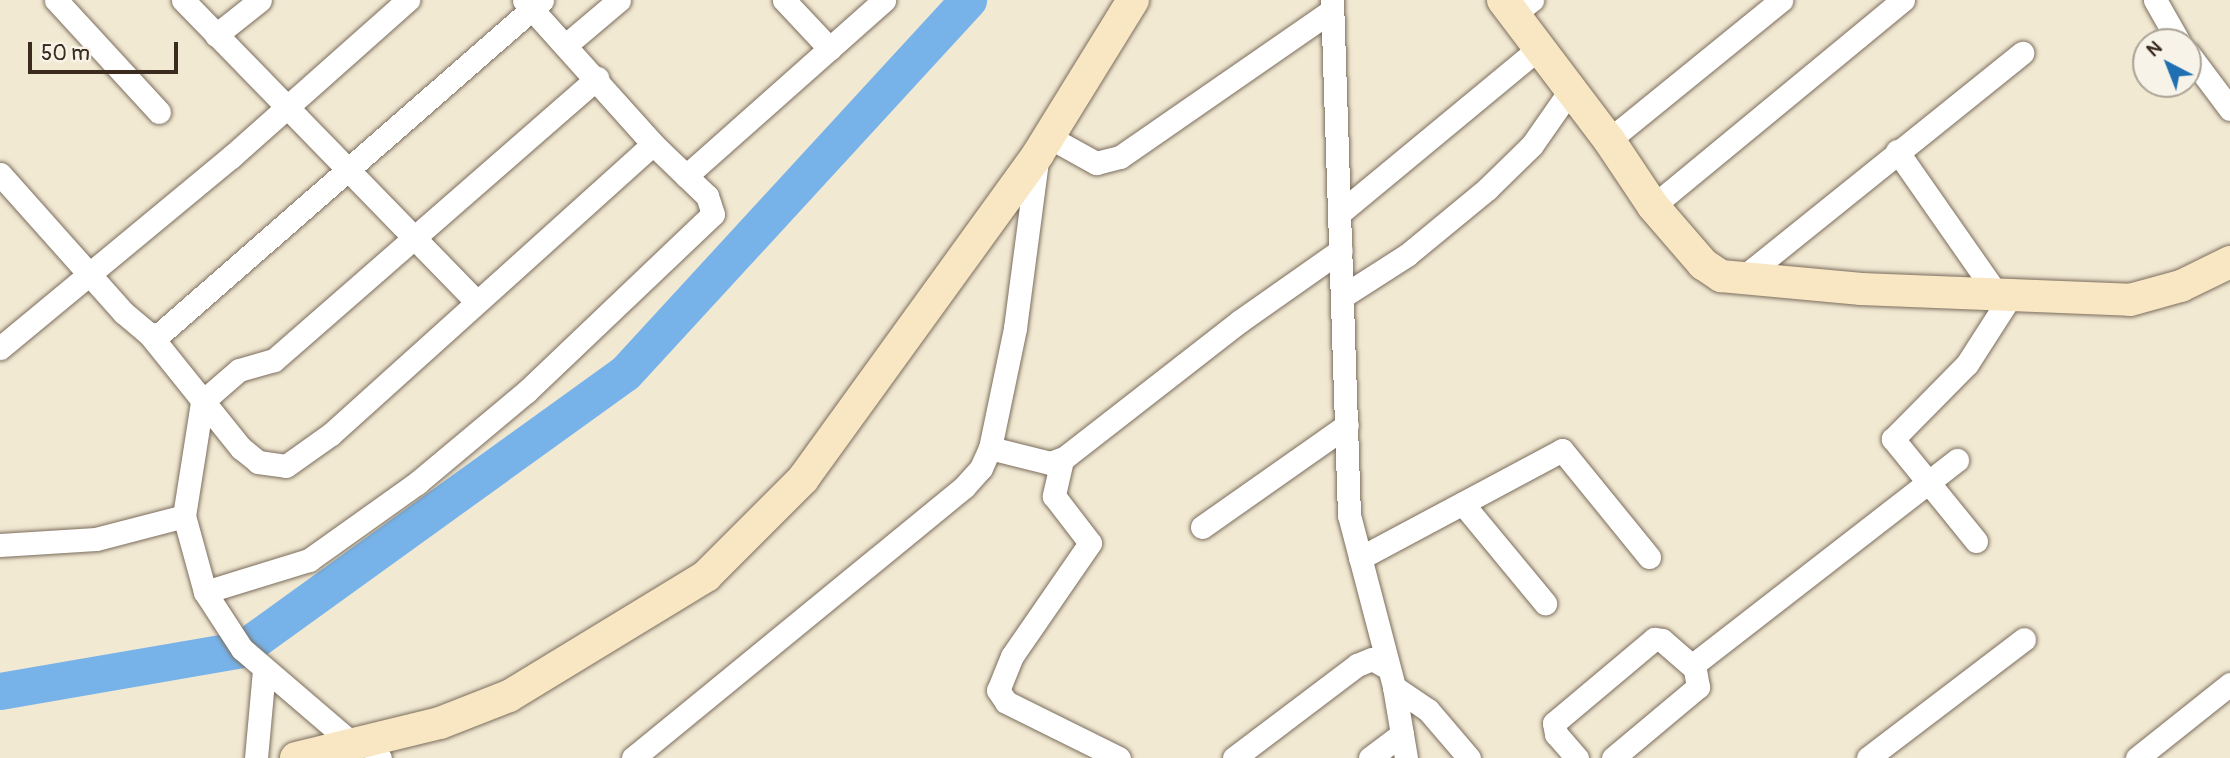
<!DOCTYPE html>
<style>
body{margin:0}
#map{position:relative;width:2230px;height:758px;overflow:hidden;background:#f2e9d3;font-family:Pangolin,sans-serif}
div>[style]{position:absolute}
.river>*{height:37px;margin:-18.5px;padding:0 18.5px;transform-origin:18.5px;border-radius:18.5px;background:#77b3e9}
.roads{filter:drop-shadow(0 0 2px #7b6d5d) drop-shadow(0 0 2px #7b6d5d)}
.street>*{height:23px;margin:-11.5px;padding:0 11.5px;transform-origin:11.5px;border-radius:11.5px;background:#fff}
.secondary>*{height:32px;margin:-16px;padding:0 16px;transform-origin:16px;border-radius:16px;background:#f9e7c3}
span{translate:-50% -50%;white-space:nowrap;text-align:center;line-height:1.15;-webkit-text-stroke:5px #f7f3e8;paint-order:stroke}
.north{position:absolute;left:2132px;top:28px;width:70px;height:70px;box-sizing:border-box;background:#f7f3e8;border:2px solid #aca397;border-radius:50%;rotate:318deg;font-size:19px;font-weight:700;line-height:28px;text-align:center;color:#3b2a1e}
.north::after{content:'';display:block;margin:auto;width:24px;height:32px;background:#1f6fb2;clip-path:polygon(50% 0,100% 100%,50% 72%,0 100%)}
.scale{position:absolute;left:28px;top:42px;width:150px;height:32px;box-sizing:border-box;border:4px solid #3b2a1e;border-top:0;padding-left:9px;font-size:21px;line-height:24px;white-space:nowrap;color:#3b2a1e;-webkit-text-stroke:5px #f7f3e8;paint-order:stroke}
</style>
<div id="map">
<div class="river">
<div style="left:0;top:691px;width:246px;rotate:-9.8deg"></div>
<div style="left:242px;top:649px;width:472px;rotate:-35.8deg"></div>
<div style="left:625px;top:373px;width:507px;rotate:-47.4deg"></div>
</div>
<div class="roads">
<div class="street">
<div style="left:56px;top:0;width:152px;rotate:47.4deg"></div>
<div style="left:183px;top:0;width:421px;rotate:45.8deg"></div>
<div style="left:784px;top:0;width:67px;rotate:46.8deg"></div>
<div style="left:1332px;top:0;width:515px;rotate:88.11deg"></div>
<div style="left:1349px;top:515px;width:178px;rotate:75.3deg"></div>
<div style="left:1394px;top:687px;width:72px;rotate:80.4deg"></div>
<div style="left:2155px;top:0;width:48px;rotate:60.3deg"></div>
<div style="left:1514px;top:14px;width:23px;rotate:-38deg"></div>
<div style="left:216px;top:35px;width:56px;rotate:-38.5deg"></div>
<div style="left:567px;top:44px;width:68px;rotate:-40.2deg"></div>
<div style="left:2188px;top:53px;width:70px;rotate:53.1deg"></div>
<div style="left:1049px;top:137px;width:54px;rotate:29deg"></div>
<div style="left:1096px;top:163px;width:25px;rotate:-14deg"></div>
<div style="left:1120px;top:157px;width:258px;rotate:-34.7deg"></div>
<div style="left:1609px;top:140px;width:222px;rotate:-39.1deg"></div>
<div style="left:1897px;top:151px;width:178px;rotate:55.1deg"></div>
<div style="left:0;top:174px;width:186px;rotate:48.3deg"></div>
<div style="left:124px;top:313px;width:34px;rotate:40deg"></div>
<div style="left:150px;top:335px;width:11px;rotate:-10deg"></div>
<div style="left:161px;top:333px;width:506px;rotate:-41.15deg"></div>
<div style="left:686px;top:176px;width:265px;rotate:-41.6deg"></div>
<div style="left:1653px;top:206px;width:324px;rotate:-39.5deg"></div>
<div style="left:1342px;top:211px;width:256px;rotate:-39.6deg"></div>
<div style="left:1741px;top:279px;width:361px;rotate:-38.8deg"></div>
<div style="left:1343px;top:296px;width:76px;rotate:-32.6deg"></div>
<div style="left:1407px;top:255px;width:104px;rotate:-39.5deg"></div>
<div style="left:1487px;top:189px;width:63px;rotate:-44.4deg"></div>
<div style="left:1532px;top:145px;width:68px;rotate:-55.1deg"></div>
<div style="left:150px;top:335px;width:145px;rotate:51.2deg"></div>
<div style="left:241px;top:448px;width:22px;rotate:39deg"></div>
<div style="left:258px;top:462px;width:28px;rotate:8deg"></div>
<div style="left:286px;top:466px;width:55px;rotate:-35.4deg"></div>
<div style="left:331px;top:434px;width:433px;rotate:-42deg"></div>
<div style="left:0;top:348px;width:300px;rotate:-39.6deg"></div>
<div style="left:231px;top:157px;width:237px;rotate:-41.6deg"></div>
<div style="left:990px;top:448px;width:62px;rotate:14deg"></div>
<div style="left:1050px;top:463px;width:15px;rotate:-20deg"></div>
<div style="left:1064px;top:458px;width:223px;rotate:-37.9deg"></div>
<div style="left:1240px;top:321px;width:123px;rotate:-35.1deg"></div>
<div style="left:1062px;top:460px;width:37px;rotate:103deg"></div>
<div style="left:1054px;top:496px;width:59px;rotate:52.5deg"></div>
<div style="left:1090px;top:543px;width:137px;rotate:124.6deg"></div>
<div style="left:1012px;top:656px;width:37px;rotate:112deg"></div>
<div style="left:998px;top:690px;width:14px;rotate:56deg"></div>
<div style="left:1006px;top:702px;width:126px;rotate:26.4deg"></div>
<div style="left:1463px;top:504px;width:129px;rotate:50.4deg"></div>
<div style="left:1202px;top:527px;width:177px;rotate:-35.1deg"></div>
<div style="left:1976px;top:541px;width:132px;rotate:-129.1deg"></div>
<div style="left:1893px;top:439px;width:105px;rotate:-45.4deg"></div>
<div style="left:1967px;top:364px;width:80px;rotate:-57.3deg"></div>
<div style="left:0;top:545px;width:96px;rotate:-3.6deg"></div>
<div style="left:96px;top:539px;width:91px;rotate:-14.6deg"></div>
<div style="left:1360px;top:558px;width:229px;rotate:-28.1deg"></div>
<div style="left:1562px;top:450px;width:138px;rotate:50.9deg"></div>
<div style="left:205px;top:592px;width:109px;rotate:-17.1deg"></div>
<div style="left:309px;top:560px;width:133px;rotate:-35.5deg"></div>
<div style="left:417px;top:483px;width:142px;rotate:-39.9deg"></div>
<div style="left:526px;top:392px;width:258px;rotate:-43.6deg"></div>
<div style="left:713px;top:214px;width:19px;rotate:-108deg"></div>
<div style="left:707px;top:196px;width:75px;rotate:-136.1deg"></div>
<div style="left:653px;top:144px;width:193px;rotate:-131.9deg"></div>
<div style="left:1394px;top:687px;width:41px;rotate:34.1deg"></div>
<div style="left:1428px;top:710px;width:63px;rotate:49.5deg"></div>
<div style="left:366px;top:741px;width:22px;rotate:51deg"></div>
<div style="left:353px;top:744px;width:146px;rotate:-139.4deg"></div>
<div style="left:242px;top:649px;width:68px;rotate:-123deg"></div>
<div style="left:205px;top:592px;width:79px;rotate:-105.4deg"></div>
<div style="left:184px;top:516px;width:115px;rotate:-81deg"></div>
<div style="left:202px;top:402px;width:49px;rotate:-40.9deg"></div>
<div style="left:239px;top:370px;width:36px;rotate:-16deg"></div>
<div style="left:274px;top:360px;width:429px;rotate:-41.1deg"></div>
<div style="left:256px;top:758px;width:88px;rotate:-84.8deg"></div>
<div style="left:633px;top:758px;width:428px;rotate:-39.3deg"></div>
<div style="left:964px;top:487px;width:25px;rotate:-48deg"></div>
<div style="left:981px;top:468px;width:22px;rotate:-66deg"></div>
<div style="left:990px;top:448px;width:123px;rotate:-78.2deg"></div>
<div style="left:1015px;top:328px;width:176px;rotate:-82.5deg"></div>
<div style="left:1234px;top:758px;width:154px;rotate:-37.1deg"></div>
<div style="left:1357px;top:665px;width:16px;rotate:-22deg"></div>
<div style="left:1372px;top:659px;width:18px;rotate:29deg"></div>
<div style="left:1370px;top:758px;width:40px;rotate:-37deg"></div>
<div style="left:1577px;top:758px;width:32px;rotate:-131deg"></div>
<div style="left:1556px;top:734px;width:11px;rotate:-100deg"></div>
<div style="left:1554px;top:723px;width:131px;rotate:-40deg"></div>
<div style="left:1654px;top:639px;width:8px;rotate:7deg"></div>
<div style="left:1662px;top:640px;width:40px;rotate:41deg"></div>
<div style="left:1613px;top:758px;width:111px;rotate:-39.9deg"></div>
<div style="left:1698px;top:687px;width:23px;rotate:-100deg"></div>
<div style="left:1694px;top:664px;width:333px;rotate:-37.8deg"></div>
<div style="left:1868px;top:758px;width:196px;rotate:-37.3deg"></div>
<div style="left:2137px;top:758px;width:119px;rotate:-38.5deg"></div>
</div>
<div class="secondary">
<div style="left:1503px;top:0;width:176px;rotate:52.9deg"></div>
<div style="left:1609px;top:140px;width:79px;rotate:56.3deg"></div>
<div style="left:1653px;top:206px;width:77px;rotate:49.2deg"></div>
<div style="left:1703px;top:264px;width:22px;rotate:34deg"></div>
<div style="left:1721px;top:276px;width:141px;rotate:5.3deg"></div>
<div style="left:1861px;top:289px;width:269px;rotate:2.3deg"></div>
<div style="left:2130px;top:300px;width:53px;rotate:-15.4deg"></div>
<div style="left:2181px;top:286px;width:55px;rotate:-26.1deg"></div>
<div style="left:296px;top:758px;width:148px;rotate:-13.7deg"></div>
<div style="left:440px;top:723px;width:74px;rotate:-21.4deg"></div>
<div style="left:509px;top:696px;width:231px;rotate:-31.3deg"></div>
<div style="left:706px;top:576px;width:137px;rotate:-45deg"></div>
<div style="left:803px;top:479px;width:401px;rotate:-54.1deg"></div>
<div style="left:1038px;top:154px;width:181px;rotate:-58.3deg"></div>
</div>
</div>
<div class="north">N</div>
<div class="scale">50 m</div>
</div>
